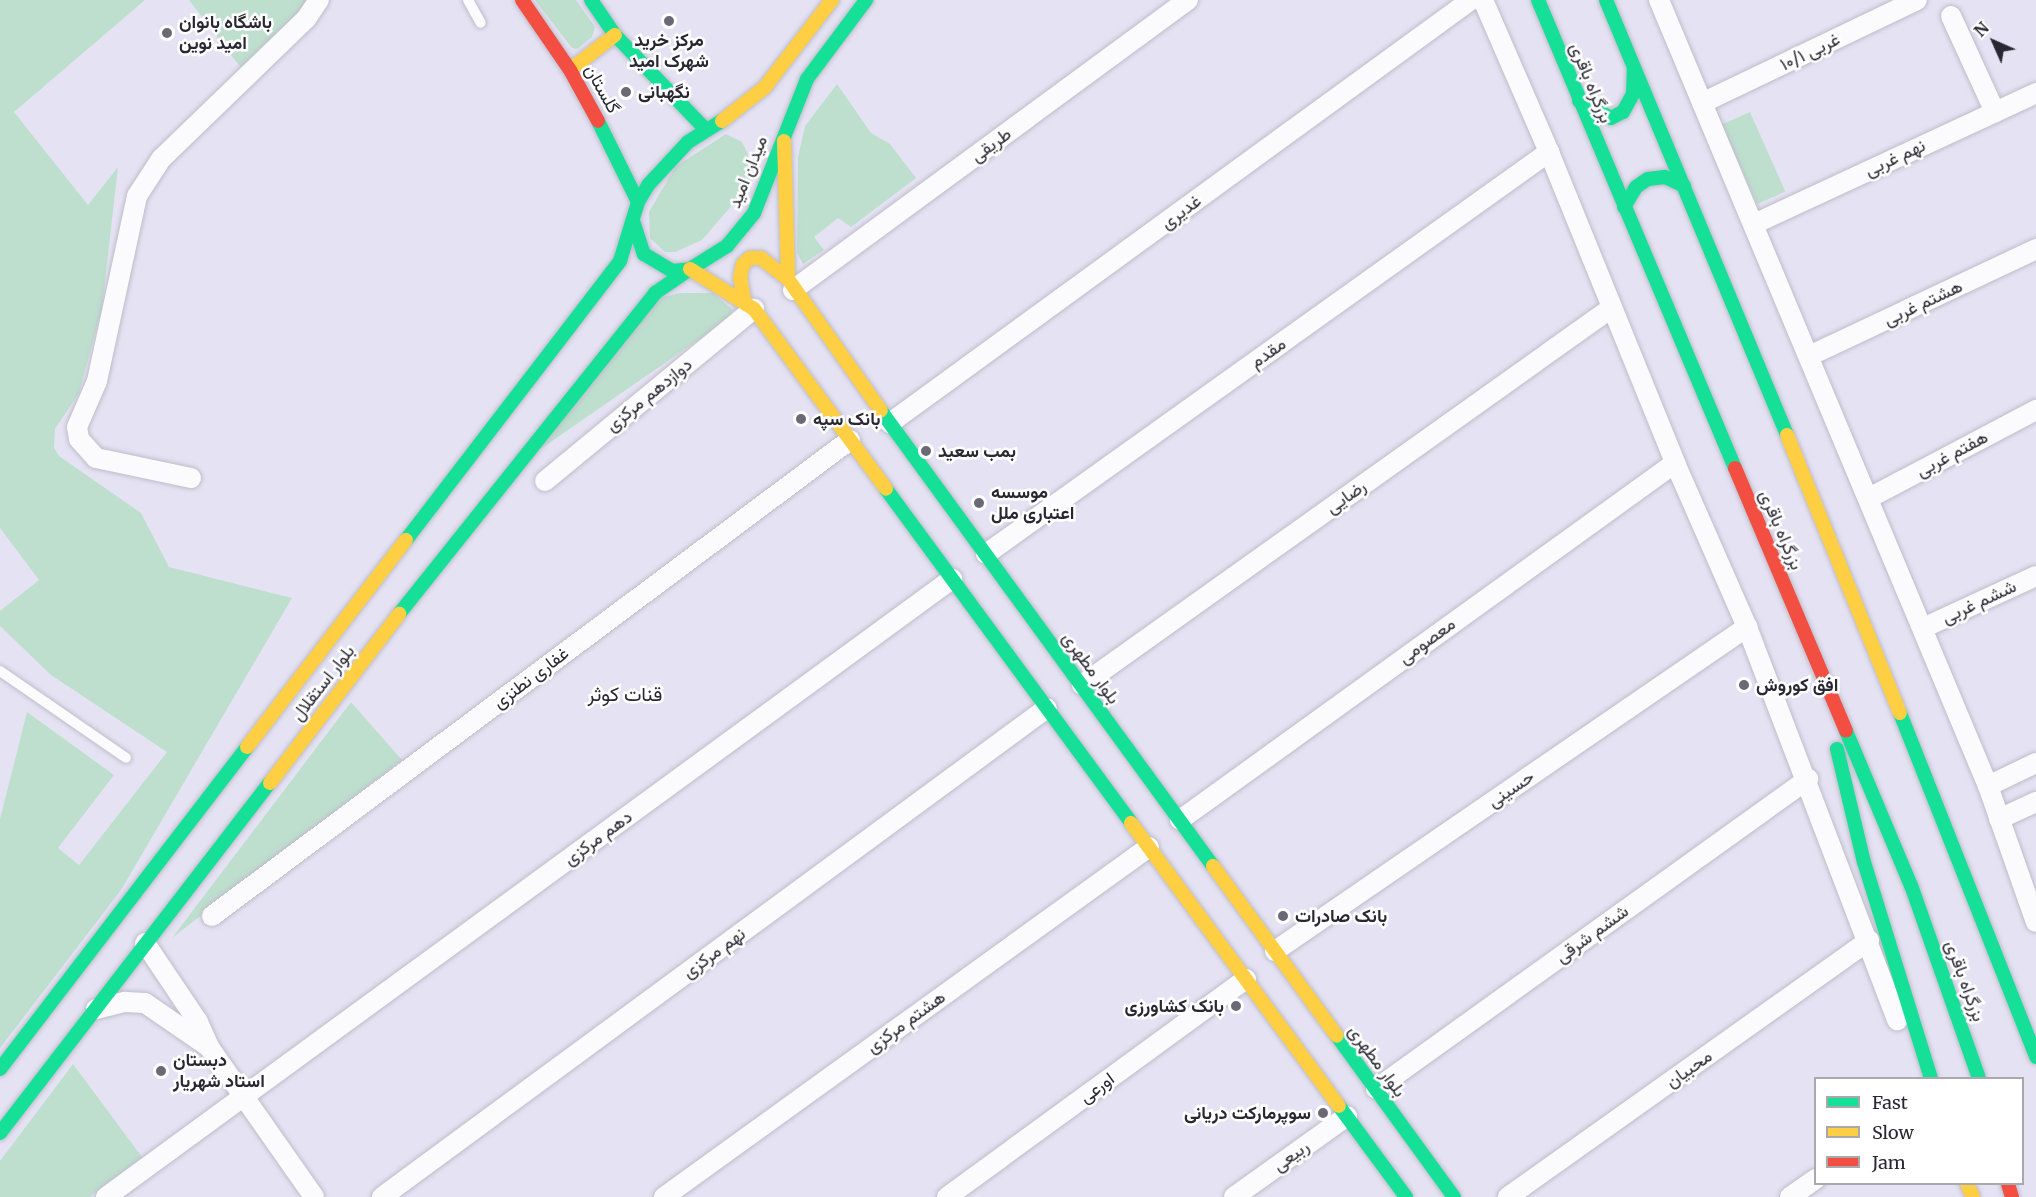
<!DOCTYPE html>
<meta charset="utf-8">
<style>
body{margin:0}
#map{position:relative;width:2036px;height:1197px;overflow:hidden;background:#e5e3f3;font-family:Merriweather,Vazirmatn,serif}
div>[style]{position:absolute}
.green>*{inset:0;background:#bedfce;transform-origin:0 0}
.roads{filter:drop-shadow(0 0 2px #bebcca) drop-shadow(0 0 2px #bebcca)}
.lane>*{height:10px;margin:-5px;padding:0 5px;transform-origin:5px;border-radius:5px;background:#fbfbfd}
.street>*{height:20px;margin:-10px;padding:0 10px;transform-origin:10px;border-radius:10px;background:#fbfbfd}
.fast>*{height:14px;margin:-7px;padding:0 7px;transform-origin:7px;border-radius:7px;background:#16e098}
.slow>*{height:14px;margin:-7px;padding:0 7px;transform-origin:7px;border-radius:7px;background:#ffcf43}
.jam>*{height:14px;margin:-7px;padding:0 7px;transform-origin:7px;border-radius:7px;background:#f24e42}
.dots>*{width:16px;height:16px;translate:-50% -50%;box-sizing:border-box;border:3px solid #fff;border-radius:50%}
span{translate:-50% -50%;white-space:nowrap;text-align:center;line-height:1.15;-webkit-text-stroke:5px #fff;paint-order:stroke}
.poi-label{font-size:18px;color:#292732;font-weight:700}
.left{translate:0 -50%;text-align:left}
.right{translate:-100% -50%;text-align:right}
.street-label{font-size:18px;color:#292732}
.neighbourhood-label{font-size:20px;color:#292732}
.legend{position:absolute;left:1814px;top:1077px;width:210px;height:108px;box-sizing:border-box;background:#fff;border:2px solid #a9a9ad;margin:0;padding:8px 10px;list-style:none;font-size:18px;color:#292732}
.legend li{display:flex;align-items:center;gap:12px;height:30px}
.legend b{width:30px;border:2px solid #a9a9ad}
.north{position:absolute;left:1964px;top:12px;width:60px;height:60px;-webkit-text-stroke:4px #fff;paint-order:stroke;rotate:315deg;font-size:16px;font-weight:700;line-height:24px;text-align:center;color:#292732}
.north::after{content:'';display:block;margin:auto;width:21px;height:27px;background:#292732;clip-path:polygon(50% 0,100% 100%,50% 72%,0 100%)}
</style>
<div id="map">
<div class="green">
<div style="clip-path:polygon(0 0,145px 0,14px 112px,88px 205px,118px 167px,102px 308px,79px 393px,55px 429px,54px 448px,59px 456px,141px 513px,169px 567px,292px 598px,121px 890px,0 1048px,0 819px,27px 712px,114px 775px,58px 848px,79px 865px,167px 752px,51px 675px,0 626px,0 611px,39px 580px,0 528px)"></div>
<div style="clip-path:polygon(189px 0,310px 0,241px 68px)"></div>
<div style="clip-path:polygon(535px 0,576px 0,595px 27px,592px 37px,577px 49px,572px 48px)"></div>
<div style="clip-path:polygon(837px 84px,871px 133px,890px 144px,916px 178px,851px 227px,838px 218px,814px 237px,824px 250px,803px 264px,797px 253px,798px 157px,805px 126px)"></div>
<div style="left:1750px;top:112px;width:87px;height:31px;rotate:66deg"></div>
<div style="clip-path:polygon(726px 134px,742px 142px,748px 154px,749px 167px,740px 196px,702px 240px,675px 252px,665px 252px,650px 238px,649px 212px,675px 167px)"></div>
<div style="clip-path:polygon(680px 293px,713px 293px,733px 310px,730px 318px,539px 450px,659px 298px)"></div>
<div style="clip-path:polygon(351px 702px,402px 760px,172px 938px)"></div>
<div style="clip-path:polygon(73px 1064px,142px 1157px,90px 1197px,0 1197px,0 1161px)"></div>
</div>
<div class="roads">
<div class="lane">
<div style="left:468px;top:0;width:26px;rotate:61deg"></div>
<div style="left:0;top:671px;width:153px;rotate:34.6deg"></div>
</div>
<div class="street">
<div style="left:1483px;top:0;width:166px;rotate:66.5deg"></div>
<div style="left:1549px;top:152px;width:336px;rotate:67.9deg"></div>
<div style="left:1675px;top:463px;width:179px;rotate:66.3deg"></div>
<div style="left:1747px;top:627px;width:421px;rotate:69.1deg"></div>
<div style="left:1659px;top:0;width:852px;rotate:67.29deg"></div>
<div style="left:1988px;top:786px;width:144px;rotate:70.6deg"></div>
<div style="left:1951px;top:16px;width:106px;rotate:65.4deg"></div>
<div style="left:1702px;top:103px;width:238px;rotate:-25.6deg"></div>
<div style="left:1754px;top:224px;width:311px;rotate:-24.9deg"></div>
<div style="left:793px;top:290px;width:490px;rotate:-36.3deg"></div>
<div style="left:1809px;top:356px;width:251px;rotate:-25.2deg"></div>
<div style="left:890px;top:423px;width:719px;rotate:-36.06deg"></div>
<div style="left:191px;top:478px;width:97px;rotate:-168.1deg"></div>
<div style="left:96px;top:458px;width:25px;rotate:-132deg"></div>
<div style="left:79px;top:439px;width:12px;rotate:-99deg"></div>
<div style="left:77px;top:427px;width:50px;rotate:-66.5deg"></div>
<div style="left:97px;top:381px;width:189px;rotate:-77.8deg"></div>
<div style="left:137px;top:196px;width:44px;rotate:-57deg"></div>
<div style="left:161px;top:159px;width:202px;rotate:-44deg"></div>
<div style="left:306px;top:19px;width:23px;rotate:-56deg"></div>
<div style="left:545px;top:481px;width:271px;rotate:-39.5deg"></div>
<div style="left:1869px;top:498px;width:189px;rotate:-27.8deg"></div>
<div style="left:986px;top:554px;width:692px;rotate:-35.53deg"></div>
<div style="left:1923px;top:628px;width:124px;rotate:-24.7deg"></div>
<div style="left:1082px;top:685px;width:648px;rotate:-35.46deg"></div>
<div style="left:1988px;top:786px;width:53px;rotate:-25.6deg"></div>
<div style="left:1999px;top:819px;width:41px;rotate:-24.7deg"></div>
<div style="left:1180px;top:820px;width:610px;rotate:-35.8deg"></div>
<div style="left:212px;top:916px;width:796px;rotate:-36.73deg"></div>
<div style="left:145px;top:943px;width:95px;rotate:56.1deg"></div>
<div style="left:198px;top:1022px;width:27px;rotate:66deg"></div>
<div style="left:209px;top:1047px;width:183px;rotate:55deg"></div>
<div style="left:1275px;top:951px;width:573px;rotate:-34.47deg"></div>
<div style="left:96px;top:1009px;width:30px;rotate:-14deg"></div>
<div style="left:125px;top:1002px;width:20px;rotate:3deg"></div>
<div style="left:145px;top:1003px;width:78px;rotate:34.5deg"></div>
<div style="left:1376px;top:1089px;width:532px;rotate:-35.66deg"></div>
<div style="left:106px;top:1197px;width:1048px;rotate:-36.15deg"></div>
<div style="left:382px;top:1197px;width:825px;rotate:-36.33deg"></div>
<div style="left:664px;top:1197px;width:598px;rotate:-35.82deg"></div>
<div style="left:947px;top:1197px;width:370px;rotate:-36.1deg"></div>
<div style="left:1234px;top:1197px;width:139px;rotate:-35.6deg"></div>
<div style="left:1508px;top:1197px;width:443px;rotate:-35.4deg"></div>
<div style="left:1790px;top:1197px;width:32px;rotate:-35deg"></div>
</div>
<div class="fast">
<div style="left:591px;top:0;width:42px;rotate:55.6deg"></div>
<div style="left:615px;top:35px;width:132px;rotate:46.2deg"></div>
<div style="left:1538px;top:0;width:508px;rotate:67.17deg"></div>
<div style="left:1606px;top:0;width:471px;rotate:67.4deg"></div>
<div style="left:1579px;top:101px;width:36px;rotate:28deg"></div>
<div style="left:1611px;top:118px;width:13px;rotate:-27deg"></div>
<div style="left:1623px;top:112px;width:21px;rotate:-61deg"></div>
<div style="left:1633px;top:94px;width:25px;rotate:-88deg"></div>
<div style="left:598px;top:121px;width:90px;rotate:63.7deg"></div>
<div style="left:1624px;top:207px;width:23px;rotate:-59deg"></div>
<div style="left:1636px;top:187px;width:14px;rotate:-34deg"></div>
<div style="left:1648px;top:179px;width:17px;rotate:-7deg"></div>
<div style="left:1665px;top:177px;width:21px;rotate:25deg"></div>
<div style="left:633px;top:221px;width:35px;rotate:72deg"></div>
<div style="left:644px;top:254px;width:33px;rotate:31deg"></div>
<div style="left:672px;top:271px;width:18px;rotate:-6deg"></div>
<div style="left:690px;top:269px;width:44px;rotate:-31.9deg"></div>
<div style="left:727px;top:246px;width:43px;rotate:-50.7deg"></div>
<div style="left:754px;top:213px;width:144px;rotate:-68.4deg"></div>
<div style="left:807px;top:79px;width:99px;rotate:-53.2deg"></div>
<div style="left:881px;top:411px;width:563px;rotate:53.88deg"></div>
<div style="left:886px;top:489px;width:414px;rotate:53.7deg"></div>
<div style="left:406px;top:540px;width:352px;rotate:-52.5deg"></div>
<div style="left:620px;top:261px;width:62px;rotate:-73deg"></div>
<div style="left:638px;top:202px;width:21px;rotate:-59deg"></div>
<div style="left:649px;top:184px;width:57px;rotate:-47.1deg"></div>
<div style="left:688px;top:142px;width:40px;rotate:-32deg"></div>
<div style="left:399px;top:614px;width:411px;rotate:-51.4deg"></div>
<div style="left:655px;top:293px;width:42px;rotate:-34.4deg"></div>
<div style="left:1900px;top:713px;width:370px;rotate:68.4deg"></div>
<div style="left:1846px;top:731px;width:170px;rotate:67.2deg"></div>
<div style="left:1912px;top:888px;width:201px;rotate:70.6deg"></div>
<div style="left:1837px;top:749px;width:116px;rotate:76.6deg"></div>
<div style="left:1864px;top:862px;width:226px;rotate:72.8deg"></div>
<div style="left:1337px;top:1036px;width:199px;rotate:54deg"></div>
<div style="left:0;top:1069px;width:406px;rotate:-52.5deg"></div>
<div style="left:1339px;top:1106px;width:113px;rotate:53.6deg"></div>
<div style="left:0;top:1133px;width:442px;rotate:-52.4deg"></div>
</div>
<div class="slow">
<div style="left:570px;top:70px;width:57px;rotate:-37.9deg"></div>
<div style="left:722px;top:121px;width:55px;rotate:-38.3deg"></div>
<div style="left:765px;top:87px;width:110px;rotate:-52.4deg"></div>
<div style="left:784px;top:141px;width:138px;rotate:88.3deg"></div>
<div style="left:788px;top:279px;width:161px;rotate:54.8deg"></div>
<div style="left:690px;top:269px;width:75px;rotate:32deg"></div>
<div style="left:754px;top:309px;width:223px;rotate:53.7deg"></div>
<div style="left:744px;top:299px;width:22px;rotate:-100deg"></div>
<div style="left:740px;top:277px;width:13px;rotate:-77deg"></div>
<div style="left:743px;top:264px;width:9px;rotate:-41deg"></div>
<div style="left:750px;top:258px;width:11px"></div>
<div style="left:761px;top:258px;width:34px;rotate:38deg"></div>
<div style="left:1787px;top:435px;width:300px;rotate:67.9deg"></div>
<div style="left:247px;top:747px;width:261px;rotate:-52.5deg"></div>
<div style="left:270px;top:783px;width:213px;rotate:-52.6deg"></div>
<div style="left:1131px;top:823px;width:351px;rotate:53.7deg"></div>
<div style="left:1213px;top:866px;width:210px;rotate:53.9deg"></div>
<div style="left:1967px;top:1184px;width:14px;rotate:65deg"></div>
</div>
<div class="jam">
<div style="left:522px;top:0;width:85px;rotate:55.6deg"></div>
<div style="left:570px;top:70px;width:58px;rotate:61.2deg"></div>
<div style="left:1735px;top:468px;width:285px;rotate:67.1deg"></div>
<div style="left:2008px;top:1184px;width:14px;rotate:73deg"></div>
</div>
</div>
<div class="dots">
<div style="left:669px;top:21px;background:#6b6976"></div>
<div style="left:167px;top:33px;background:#6b6976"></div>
<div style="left:626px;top:92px;background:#6b6976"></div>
<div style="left:801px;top:419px;background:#6b6976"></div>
<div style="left:926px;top:451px;background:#6b6976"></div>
<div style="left:979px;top:503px;background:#6b6976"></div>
<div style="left:1744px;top:685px;background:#6b6976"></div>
<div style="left:1283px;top:916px;background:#6b6976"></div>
<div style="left:1236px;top:1006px;background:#6b6976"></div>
<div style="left:161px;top:1071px;background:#6b6976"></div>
<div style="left:1323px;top:1113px;background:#6b6976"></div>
</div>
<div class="poi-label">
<span class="left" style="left:179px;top:33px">باشگاه بانوان<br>امید نوین</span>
<span style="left:669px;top:51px">مرکز خرید<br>شهرک امید</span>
<span class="left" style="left:638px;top:92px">نگهبانی</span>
<span class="left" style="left:813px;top:419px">بانک سپه</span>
<span class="left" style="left:938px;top:451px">بمب سعید</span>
<span class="left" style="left:991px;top:503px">موسسه<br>اعتباری ملل</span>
<span class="left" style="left:1756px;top:685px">افق کوروش</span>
<span class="left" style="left:1295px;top:916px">بانک صادرات</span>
<span class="right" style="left:1224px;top:1006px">بانک کشاورزی</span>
<span class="left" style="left:173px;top:1071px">دبستان<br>استاد شهریار</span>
<span class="right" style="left:1311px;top:1113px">سوپرمارکت دریانی</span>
</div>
<div class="street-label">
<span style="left:1810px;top:52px;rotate:-26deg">۱۰/۱ غربی</span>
<span style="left:1591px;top:83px;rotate:68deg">بزرگراه باقری</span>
<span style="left:602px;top:89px;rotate:61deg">گلستان</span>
<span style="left:991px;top:145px;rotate:-36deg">طریقی</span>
<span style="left:1895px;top:158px;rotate:-25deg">نهم غربی</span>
<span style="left:748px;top:172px;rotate:-68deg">میدان امید</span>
<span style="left:1181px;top:212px;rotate:-36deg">غدیری</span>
<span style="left:1923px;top:303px;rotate:-25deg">هشتم غربی</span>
<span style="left:1268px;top:353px;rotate:-35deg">مقدم</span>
<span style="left:649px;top:395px;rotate:-39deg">دوازدهم مرکزی</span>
<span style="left:1952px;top:454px;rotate:-28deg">هفتم غربی</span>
<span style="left:1346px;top:497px;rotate:-35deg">رضایی</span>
<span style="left:1781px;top:530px;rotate:67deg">بزرگراه باقری</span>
<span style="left:1979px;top:602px;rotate:-25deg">ششم غربی</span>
<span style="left:1427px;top:641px;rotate:-36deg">معصومی</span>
<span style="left:1091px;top:668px;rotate:54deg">بلوار مطهری</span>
<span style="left:531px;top:678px;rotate:-37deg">غفاری نطنزی</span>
<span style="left:323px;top:683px;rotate:-52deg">بلوار استقلال</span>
<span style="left:1511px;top:789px;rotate:-34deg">حسینی</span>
<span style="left:598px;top:838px;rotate:-36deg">دهم مرکزی</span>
<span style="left:1592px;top:934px;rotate:-36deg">ششم شرقی</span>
<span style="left:714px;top:953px;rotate:-36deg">نهم مرکزی</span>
<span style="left:1965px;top:981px;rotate:70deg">بزرگراه باقری</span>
<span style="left:906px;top:1022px;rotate:-36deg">هشتم مرکزی</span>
<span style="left:1377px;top:1061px;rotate:54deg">بلوار مطهری</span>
<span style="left:1689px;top:1069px;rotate:-35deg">محبیان</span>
<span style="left:1097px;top:1088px;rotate:-36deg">اورعی</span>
<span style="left:1291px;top:1156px;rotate:-36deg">ربیعی</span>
</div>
<div class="neighbourhood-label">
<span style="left:625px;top:693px">قنات کوثر</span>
</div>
<ul class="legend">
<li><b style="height:8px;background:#16e098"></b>Fast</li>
<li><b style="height:8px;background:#ffcf43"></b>Slow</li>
<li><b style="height:8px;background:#f24e42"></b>Jam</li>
</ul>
<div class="north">N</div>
</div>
